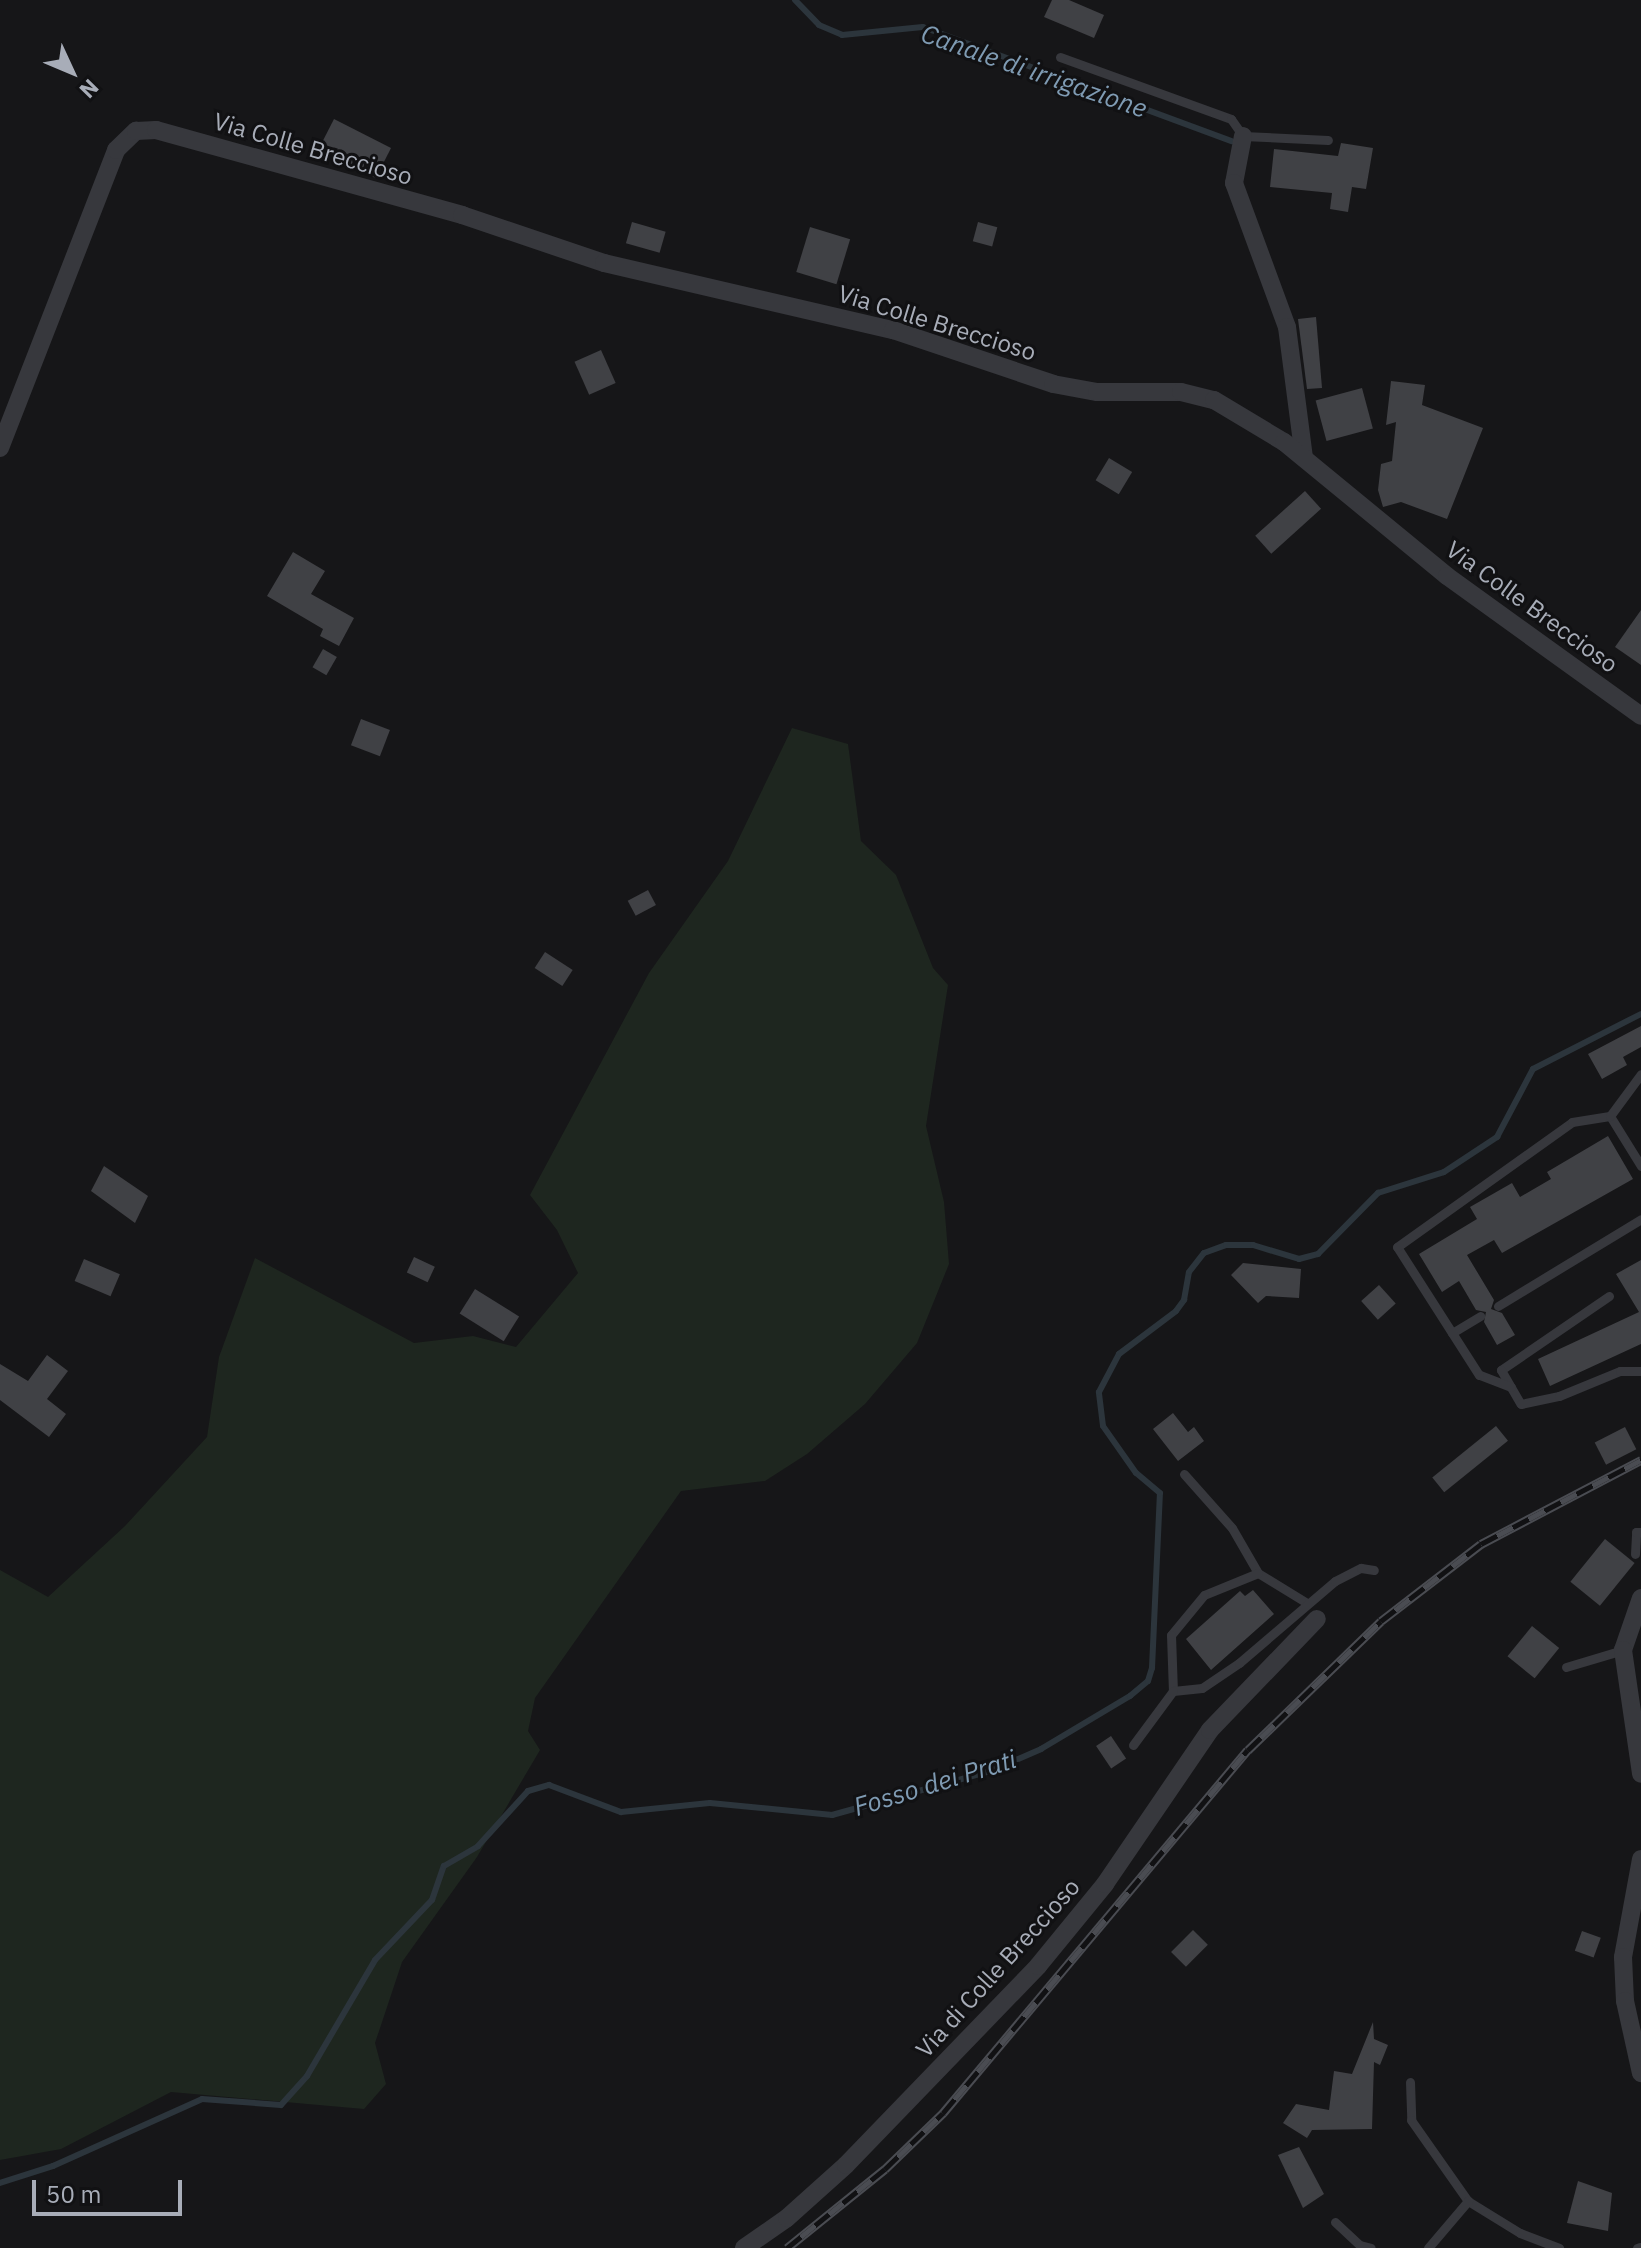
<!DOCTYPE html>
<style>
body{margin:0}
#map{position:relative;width:1641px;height:2248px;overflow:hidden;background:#161618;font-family:"IBM Plex Sans",sans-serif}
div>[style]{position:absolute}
.green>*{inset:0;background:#1e261f}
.stream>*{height:6px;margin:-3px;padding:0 3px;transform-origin:3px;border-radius:3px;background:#2c353c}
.building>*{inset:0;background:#404145;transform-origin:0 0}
.service>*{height:9px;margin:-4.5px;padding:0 4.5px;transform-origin:4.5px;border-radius:4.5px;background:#37383d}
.minor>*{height:18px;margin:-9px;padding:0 9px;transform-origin:9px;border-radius:9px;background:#37383d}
.rail>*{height:9px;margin-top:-4.5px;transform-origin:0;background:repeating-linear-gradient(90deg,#111113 0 18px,#4a4c52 0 36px);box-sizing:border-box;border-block:2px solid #4a4c52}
span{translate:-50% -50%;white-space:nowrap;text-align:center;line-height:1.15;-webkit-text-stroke:6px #111113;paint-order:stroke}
.street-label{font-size:24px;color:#a8adb8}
.water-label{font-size:26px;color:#7f9bb3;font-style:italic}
.north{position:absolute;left:32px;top:32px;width:80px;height:80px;-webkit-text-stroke:6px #111113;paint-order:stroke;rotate:134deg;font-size:22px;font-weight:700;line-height:32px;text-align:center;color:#a8adb8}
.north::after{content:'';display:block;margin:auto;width:28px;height:36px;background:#a8adb8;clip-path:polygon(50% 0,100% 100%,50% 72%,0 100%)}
.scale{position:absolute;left:32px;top:2180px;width:150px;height:36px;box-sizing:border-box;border:4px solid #a8adb8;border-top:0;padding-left:10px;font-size:24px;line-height:28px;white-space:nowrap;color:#a8adb8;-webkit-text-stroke:6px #111113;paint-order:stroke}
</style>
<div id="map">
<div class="green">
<div style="clip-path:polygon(792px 728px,848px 744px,861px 841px,896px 875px,933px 968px,948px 985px,926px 1126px,944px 1202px,949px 1264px,917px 1343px,865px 1404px,807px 1454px,765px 1481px,681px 1491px,535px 1698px,528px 1731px,540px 1750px,477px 1857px,402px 1962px,375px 2043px,386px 2084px,364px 2109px,171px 2092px,61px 2149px,0 2160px,0 1570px,48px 1597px,125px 1526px,207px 1437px,219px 1357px,255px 1258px,414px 1343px,473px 1336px,516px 1347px,578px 1273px,557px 1230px,530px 1195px,649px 973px,728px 861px)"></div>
</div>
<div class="stream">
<div style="left:795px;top:0;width:35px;rotate:46deg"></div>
<div style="left:819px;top:25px;width:25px;rotate:23deg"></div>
<div style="left:842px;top:35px;width:81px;rotate:-5.6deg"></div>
<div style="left:923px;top:27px;width:329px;rotate:20.3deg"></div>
<div style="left:0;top:2183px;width:56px;rotate:-17.8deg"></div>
<div style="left:53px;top:2166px;width:163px;rotate:-24.2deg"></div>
<div style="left:202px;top:2099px;width:79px;rotate:4.3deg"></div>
<div style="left:281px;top:2105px;width:39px;rotate:-48deg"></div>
<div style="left:307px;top:2076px;width:134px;rotate:-59.6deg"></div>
<div style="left:375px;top:1960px;width:83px;rotate:-46.5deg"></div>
<div style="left:432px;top:1900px;width:36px;rotate:-71deg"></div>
<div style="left:444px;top:1866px;width:39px;rotate:-30deg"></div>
<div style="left:478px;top:1846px;width:74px;rotate:-47.7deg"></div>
<div style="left:528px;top:1791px;width:22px;rotate:-16deg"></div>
<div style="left:549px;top:1785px;width:77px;rotate:20.6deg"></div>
<div style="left:621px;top:1812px;width:89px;rotate:-5.8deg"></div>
<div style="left:710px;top:1803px;width:123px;rotate:5.6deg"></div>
<div style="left:832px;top:1815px;width:165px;rotate:-15.5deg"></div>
<div style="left:991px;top:1771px;width:55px;rotate:-23.7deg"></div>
<div style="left:1041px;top:1749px;width:104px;rotate:-30.8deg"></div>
<div style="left:1130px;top:1696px;width:23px;rotate:-40deg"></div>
<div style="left:1148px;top:1681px;width:14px;rotate:-73deg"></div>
<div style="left:1152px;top:1668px;width:175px;rotate:-87.4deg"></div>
<div style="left:1160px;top:1493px;width:31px;rotate:-140deg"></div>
<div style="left:1136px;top:1473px;width:57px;rotate:-125.1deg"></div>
<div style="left:1103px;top:1426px;width:34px;rotate:-97deg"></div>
<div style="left:1099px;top:1392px;width:43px;rotate:-62.2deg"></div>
<div style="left:1119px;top:1354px;width:71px;rotate:-37deg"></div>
<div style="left:1176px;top:1311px;width:14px;rotate:-54deg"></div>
<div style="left:1184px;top:1300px;width:28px;rotate:-80deg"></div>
<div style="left:1189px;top:1272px;width:24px;rotate:-52deg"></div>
<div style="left:1204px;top:1253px;width:23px;rotate:-20deg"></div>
<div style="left:1226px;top:1245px;width:27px"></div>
<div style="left:1253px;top:1245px;width:48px;rotate:16.9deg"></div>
<div style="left:1299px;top:1259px;width:20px;rotate:-15deg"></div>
<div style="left:1318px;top:1254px;width:86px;rotate:-45.5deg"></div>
<div style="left:1378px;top:1193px;width:69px;rotate:-17.7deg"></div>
<div style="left:1444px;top:1172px;width:64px;rotate:-33.4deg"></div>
<div style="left:1497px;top:1137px;width:77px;rotate:-62.1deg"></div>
<div style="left:1533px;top:1069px;width:121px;rotate:-27deg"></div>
</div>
<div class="building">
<div style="clip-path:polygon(1052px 0,1069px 0,1104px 15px,1094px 38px,1044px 17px)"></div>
<div style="left:334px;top:119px;width:64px;height:34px;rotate:27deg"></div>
<div style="clip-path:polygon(1341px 143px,1373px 148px,1366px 189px,1352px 187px,1348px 212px,1330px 209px,1332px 193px,1270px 187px,1274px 149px,1338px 156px)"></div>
<div style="left:632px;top:222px;width:35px;height:22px;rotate:16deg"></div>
<div style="left:978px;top:222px;width:20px;height:20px;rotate:15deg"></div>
<div style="left:810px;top:227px;width:42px;height:47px;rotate:17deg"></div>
<div style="clip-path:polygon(1316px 317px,1322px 388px,1307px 389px,1298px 319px)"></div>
<div style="left:601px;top:350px;width:36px;height:29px;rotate:66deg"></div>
<div style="clip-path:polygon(1391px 381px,1425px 385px,1422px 405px,1483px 428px,1447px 519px,1401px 502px,1383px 507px,1378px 490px,1381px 464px,1392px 461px,1396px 422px,1386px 425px)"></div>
<div style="left:1362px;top:388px;width:42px;height:48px;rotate:75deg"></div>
<div style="left:1109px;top:458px;width:27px;height:26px;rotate:31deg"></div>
<div style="left:1305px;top:491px;width:24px;height:67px;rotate:48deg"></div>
<div style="clip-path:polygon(293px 552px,325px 571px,311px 594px,354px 618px,339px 646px,320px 636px,323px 629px,267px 596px)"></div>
<div style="clip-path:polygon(1641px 610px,1641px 665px,1615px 647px)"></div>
<div style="left:323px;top:649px;width:16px;height:21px;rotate:30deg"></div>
<div style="left:361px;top:719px;width:31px;height:28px;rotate:21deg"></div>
<div style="left:648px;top:890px;width:17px;height:23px;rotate:62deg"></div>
<div style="left:545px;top:952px;width:33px;height:19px;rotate:33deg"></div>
<div style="clip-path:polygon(1641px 1026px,1641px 1047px,1623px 1057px,1627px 1065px,1602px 1079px,1588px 1054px)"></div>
<div style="clip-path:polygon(1608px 1136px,1633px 1179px,1502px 1253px,1494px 1240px,1467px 1255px,1494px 1300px,1491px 1309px,1502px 1313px,1515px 1335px,1497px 1345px,1484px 1322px,1486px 1312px,1476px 1310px,1459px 1281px,1442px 1292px,1419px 1254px,1477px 1219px,1470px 1207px,1512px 1183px,1520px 1197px,1551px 1179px,1547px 1172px)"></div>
<div style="clip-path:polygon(104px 1166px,148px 1196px,135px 1223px,91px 1191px)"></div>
<div style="left:414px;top:1257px;width:23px;height:17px;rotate:25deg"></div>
<div style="left:84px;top:1259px;width:39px;height:24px;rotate:23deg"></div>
<div style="clip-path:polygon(1641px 1260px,1641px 1344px,1550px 1386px,1538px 1359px,1639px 1312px,1616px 1274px)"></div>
<div style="clip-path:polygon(1243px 1263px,1301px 1269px,1299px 1298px,1266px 1296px,1258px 1303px,1231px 1275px)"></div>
<div style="left:1379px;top:1285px;width:25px;height:24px;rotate:48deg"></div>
<div style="left:475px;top:1289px;width:52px;height:29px;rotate:32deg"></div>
<div style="clip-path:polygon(47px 1355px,68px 1371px,47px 1399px,66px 1414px,49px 1437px,0 1400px,0 1364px,28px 1381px)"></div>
<div style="clip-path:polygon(1173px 1413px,1188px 1432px,1194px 1427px,1204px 1441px,1178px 1461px,1153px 1429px)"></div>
<div style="left:1496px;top:1426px;width:19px;height:82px;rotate:51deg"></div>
<div style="left:1625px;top:1427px;width:25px;height:34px;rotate:63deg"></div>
<div style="left:1605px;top:1539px;width:38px;height:55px;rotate:39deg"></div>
<div style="clip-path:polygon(1253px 1590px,1274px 1614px,1211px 1670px,1186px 1639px,1240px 1591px,1245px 1596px)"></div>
<div style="left:1532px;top:1626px;width:35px;height:39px;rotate:39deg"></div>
<div style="left:1111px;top:1736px;width:27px;height:18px;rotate:56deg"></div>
<div style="left:1193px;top:1930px;width:21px;height:31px;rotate:45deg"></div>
<div style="left:1582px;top:1931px;width:20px;height:21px;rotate:20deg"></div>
<div style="clip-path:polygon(1373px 2022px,1374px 2039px,1388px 2045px,1380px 2065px,1374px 2062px,1372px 2129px,1312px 2130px,1307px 2138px,1283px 2123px,1296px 2104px,1329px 2110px,1334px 2071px,1352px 2074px)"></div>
<div style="clip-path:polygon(1299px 2147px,1324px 2194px,1303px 2208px,1278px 2155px)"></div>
<div style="clip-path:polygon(1578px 2181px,1612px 2193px,1608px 2231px,1567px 2223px)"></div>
</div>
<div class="service">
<div style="left:1060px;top:57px;width:182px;rotate:19.9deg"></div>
<div style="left:1231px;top:119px;width:21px;rotate:55deg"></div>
<div style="left:1243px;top:136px;width:85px;rotate:2.7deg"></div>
<div style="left:1610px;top:1116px;width:59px;rotate:58.2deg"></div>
<div style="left:1609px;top:1296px;width:131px;rotate:145.6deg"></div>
<div style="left:1501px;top:1370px;width:39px;rotate:60deg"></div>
<div style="left:1521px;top:1404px;width:39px;rotate:-12deg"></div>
<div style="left:1559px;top:1396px;width:66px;rotate:-22.3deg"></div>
<div style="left:1620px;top:1371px;width:21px"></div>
<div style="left:1498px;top:1306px;width:167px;rotate:-31.3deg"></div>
<div style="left:1452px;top:1333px;width:33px;rotate:-31deg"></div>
<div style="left:1511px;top:1387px;width:34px;rotate:-159deg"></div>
<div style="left:1479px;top:1375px;width:152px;rotate:-122.6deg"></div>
<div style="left:1397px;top:1247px;width:215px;rotate:-35.5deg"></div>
<div style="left:1572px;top:1122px;width:38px;rotate:-9deg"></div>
<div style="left:1610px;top:1116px;width:52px;rotate:-53.6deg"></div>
<div style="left:1184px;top:1474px;width:72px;rotate:48.4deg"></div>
<div style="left:1232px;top:1528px;width:52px;rotate:60deg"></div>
<div style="left:1258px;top:1573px;width:57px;rotate:31.5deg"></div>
<div style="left:1635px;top:1554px;width:22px;rotate:-87deg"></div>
<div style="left:1636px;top:1532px;width:5px"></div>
<div style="left:1258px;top:1573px;width:58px;rotate:157.8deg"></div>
<div style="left:1204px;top:1595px;width:52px;rotate:129.5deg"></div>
<div style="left:1171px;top:1635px;width:56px;rotate:88deg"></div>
<div style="left:1173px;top:1691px;width:29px;rotate:-6deg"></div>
<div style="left:1202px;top:1688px;width:45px;rotate:-34deg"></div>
<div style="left:1239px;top:1663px;width:126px;rotate:-40.5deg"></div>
<div style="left:1335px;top:1581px;width:29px;rotate:-27deg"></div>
<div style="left:1361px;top:1568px;width:13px;rotate:9deg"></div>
<div style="left:1566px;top:1667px;width:59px;rotate:-16.6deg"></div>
<div style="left:1133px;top:1745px;width:67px;rotate:-53.5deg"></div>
<div style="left:1410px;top:2082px;width:38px;rotate:88deg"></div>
<div style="left:1411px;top:2120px;width:99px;rotate:54.9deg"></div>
<div style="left:1468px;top:2201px;width:61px;rotate:31.6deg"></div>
<div style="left:1520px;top:2233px;width:42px;rotate:21deg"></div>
<div style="left:1335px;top:2222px;width:34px;rotate:43deg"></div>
<div style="left:1360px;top:2245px;width:11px;rotate:15deg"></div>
<div style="left:1428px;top:2248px;width:62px;rotate:-49.6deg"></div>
<div style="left:1637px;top:2248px;width:3px;rotate:-18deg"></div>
</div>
<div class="minor">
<div style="left:1243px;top:136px;width:48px;rotate:100.8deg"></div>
<div style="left:1234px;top:183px;width:153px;rotate:69.8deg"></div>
<div style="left:1287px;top:327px;width:132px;rotate:82.6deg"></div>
<div style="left:0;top:448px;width:320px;rotate:-68.7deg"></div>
<div style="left:116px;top:150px;width:28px;rotate:-44deg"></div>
<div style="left:136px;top:131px;width:20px;rotate:-3deg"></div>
<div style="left:156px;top:130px;width:318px;rotate:15.5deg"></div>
<div style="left:462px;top:215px;width:150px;rotate:18.7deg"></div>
<div style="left:604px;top:263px;width:297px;rotate:13.1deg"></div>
<div style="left:893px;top:330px;width:169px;rotate:18.6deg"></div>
<div style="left:1053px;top:384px;width:45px;rotate:10.3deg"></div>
<div style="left:1097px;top:392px;width:84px"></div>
<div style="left:1181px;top:392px;width:34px;rotate:14deg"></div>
<div style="left:1214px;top:400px;width:82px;rotate:31deg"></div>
<div style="left:1284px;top:442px;width:211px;rotate:39.4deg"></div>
<div style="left:1447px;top:576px;width:239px;rotate:35.8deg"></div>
<div style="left:1641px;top:1598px;width:55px;rotate:109.1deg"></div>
<div style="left:1623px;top:1650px;width:125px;rotate:81.7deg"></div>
<div style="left:1641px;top:1859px;width:100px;rotate:100.4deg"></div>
<div style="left:1623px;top:1957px;width:44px;rotate:87.4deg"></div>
<div style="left:1625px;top:2001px;width:74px;rotate:77.5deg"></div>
<div style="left:744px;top:2248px;width:52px;rotate:-34.9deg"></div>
<div style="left:787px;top:2218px;width:79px;rotate:-41.9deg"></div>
<div style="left:846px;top:2165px;width:277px;rotate:-46deg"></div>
<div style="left:1038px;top:1966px;width:106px;rotate:-50.7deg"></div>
<div style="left:1105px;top:1884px;width:186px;rotate:-55.7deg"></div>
<div style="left:1210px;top:1730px;width:154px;rotate:-46.1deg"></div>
</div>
<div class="rail">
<div style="left:787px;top:2248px;width:126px;rotate:-38.9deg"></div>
<div style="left:885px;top:2169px;width:81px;rotate:-44deg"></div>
<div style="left:943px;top:2113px;width:474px;rotate:-50deg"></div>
<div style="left:1248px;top:1750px;width:185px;rotate:-44.1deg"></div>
<div style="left:1381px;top:1621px;width:126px;rotate:-37.6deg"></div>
<div style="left:1481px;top:1544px;width:181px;rotate:-27.7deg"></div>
</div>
<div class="street-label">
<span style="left:313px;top:149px;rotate:16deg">Via Colle Breccioso</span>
<span style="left:937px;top:323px;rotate:17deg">Via Colle Breccioso</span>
<span style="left:1532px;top:607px;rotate:36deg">Via Colle Breccioso</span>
<span style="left:998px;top:1968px;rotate:-48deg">Via di Colle Breccioso</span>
</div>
<div class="water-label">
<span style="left:1034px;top:71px;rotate:19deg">Canale di irrigazione</span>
<span style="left:935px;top:1783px;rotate:-17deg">Fosso dei Prati</span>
</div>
<div class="north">N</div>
<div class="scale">50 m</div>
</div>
